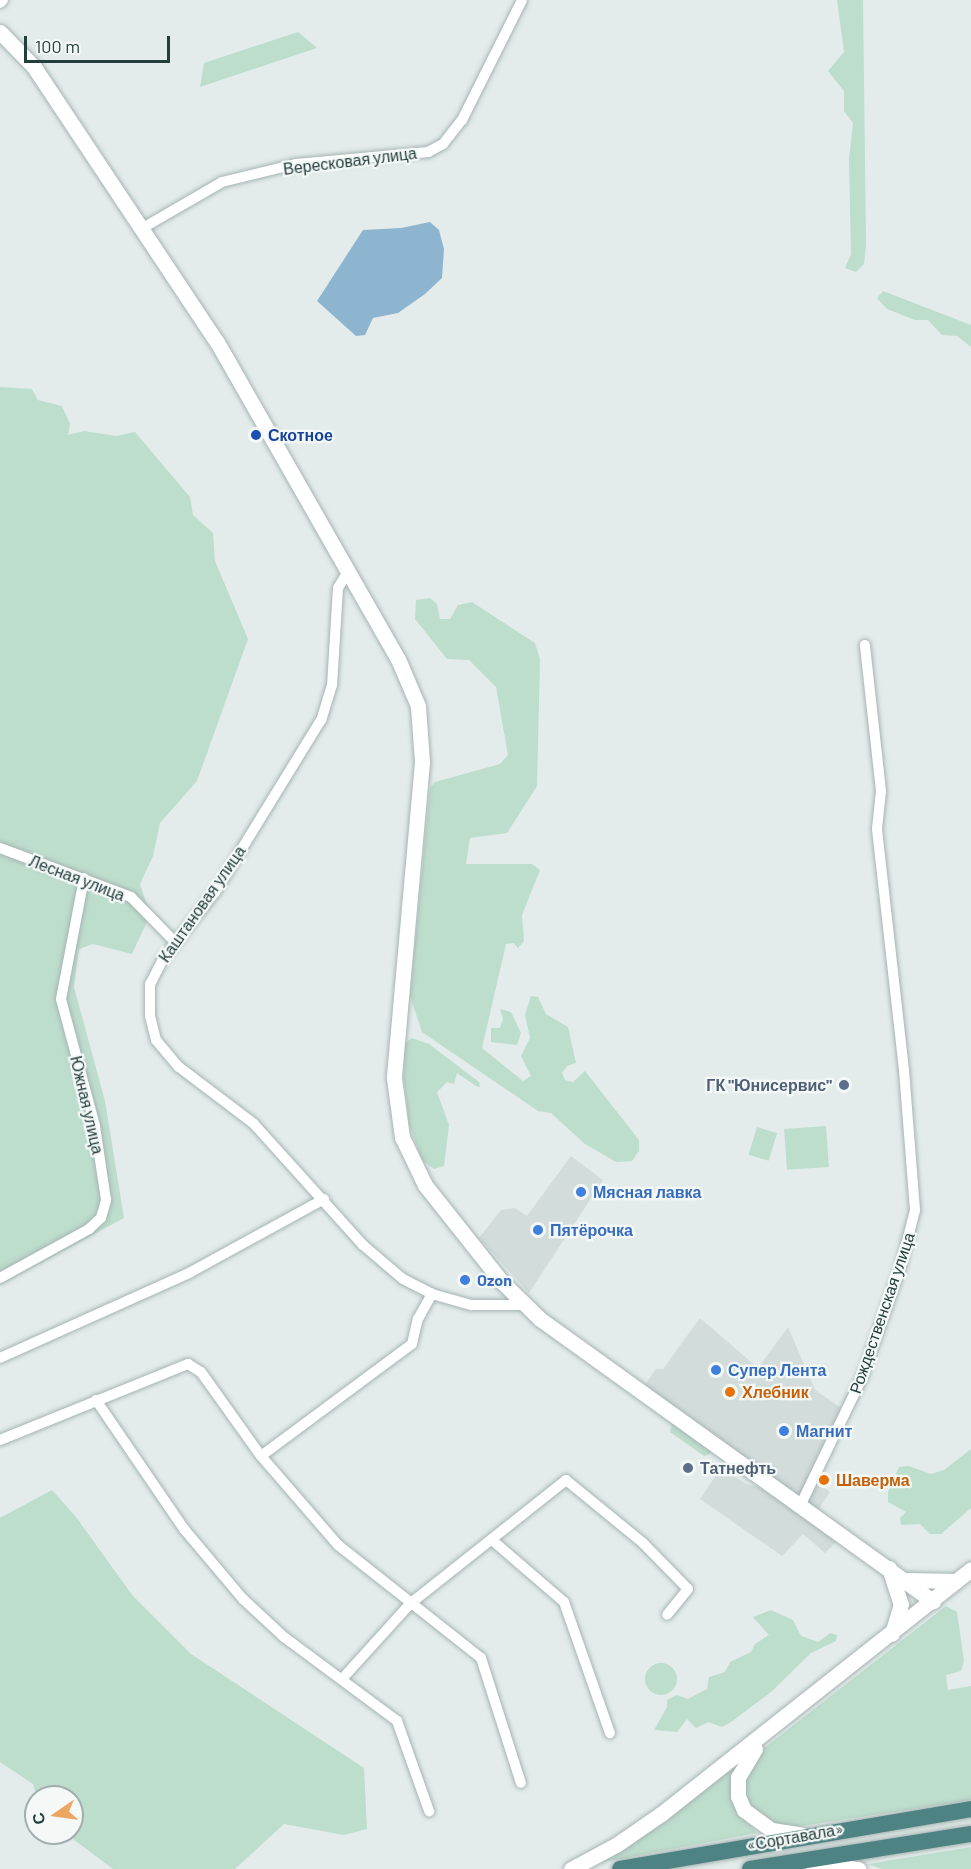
<!DOCTYPE html>
<meta charset="utf-8">
<style>
body{margin:0}
#map{position:relative;width:971px;height:1869px;overflow:hidden;background:#e3eceb;font-family:Barlow,sans-serif}
div>[style]{position:absolute}
.built>*{inset:0;background:#d2dcda}
.green>*{inset:0;background:#bdddcd;transform-origin:0 0}
.round{border-radius:50%}
.water>*{inset:0;background:#8eb5cf}
.roads{filter:drop-shadow(0 0 2px #a6b4b3) drop-shadow(0 0 2px #a6b4b3)}
.minor>*{height:10px;margin:-5px;padding:0 5px;transform-origin:5px;border-radius:5px;background:#fff}
.secondary>*{height:15px;margin:-7.5px;padding:0 7.5px;transform-origin:7.5px;border-radius:7.5px;background:#fff}
.trunk>*{height:16px;margin:-8px;padding:0 8px;transform-origin:8px;border-radius:8px;background:#4e8384}
.dots>*{width:16px;height:16px;translate:-50% -50%;box-sizing:border-box;border:3px solid #f4f9f8;border-radius:50%}
span{translate:-50% -50%;white-space:nowrap;text-align:center;line-height:1.15;-webkit-text-stroke:4.5px #f4f9f8;paint-order:stroke}
.street-label{font-size:16px;color:#243d3d}
.transit-label{font-size:16px;color:#164399;font-weight:700}
.left{translate:0 -50%;text-align:left}
.service-label{font-size:16px;color:#4e5e75;font-weight:700}
.right{translate:-100% -50%;text-align:right}
.shop-label{font-size:16px;color:#366cbe;font-weight:700}
.food-label{font-size:16px;color:#c56008;font-weight:700}
.north{position:absolute;left:24px;top:1785px;width:60px;height:60px;box-sizing:border-box;background:#f4f9f8;border:2px solid #a1aead;border-radius:50%;rotate:257deg;font-size:16px;font-weight:700;line-height:24px;text-align:center;color:#243d3d}
.north::after{content:'';display:block;margin:auto;width:21px;height:27px;background:#eca662;clip-path:polygon(50% 0,100% 100%,50% 72%,0 100%)}
.scale{position:absolute;left:24px;top:36px;width:146px;height:27px;box-sizing:border-box;border:3px solid #243d3d;border-top:0;padding-left:8px;font-size:18px;line-height:21px;white-space:nowrap;color:#243d3d;-webkit-text-stroke:4px #f4f9f8;paint-order:stroke}
</style>
<div id="map">
<div class="built">
<div style="clip-path:polygon(571px 1156px,603px 1180px,529px 1293px,479px 1238px,501px 1210px,515px 1208px,527px 1216px)"></div>
<div style="clip-path:polygon(700px 1318px,758px 1368px,788px 1327px,815px 1390px,841px 1408px,809px 1477px,830px 1492px,818px 1510px,644px 1386px,656px 1369px,663px 1369px)"></div>
<div style="clip-path:polygon(721px 1468px,746px 1484px,765px 1489px,837px 1541px,825px 1553px,803px 1534px,782px 1556px,700px 1499px)"></div>
</div>
<div class="green">
<div style="clip-path:polygon(837px 0,863px 0,866px 245px,864px 264px,856px 272px,845px 268px,851px 254px,849px 159px,853px 123px,844px 111px,844px 91px,828px 71px,844px 52px)"></div>
<div style="clip-path:polygon(298px 32px,317px 48px,200px 87px,204px 63px)"></div>
<div style="clip-path:polygon(883px 291px,971px 325px,971px 347px,957px 336px,942px 335px,928px 320px,915px 320px,887px 309px,877px 298px)"></div>
<div style="clip-path:polygon(0 387px,32px 389px,38px 400px,62px 406px,70px 424px,68px 435px,84px 431px,116px 436px,135px 432px,190px 497px,193px 515px,213px 533px,215px 561px,248px 639px,197px 781px,160px 823px,153px 856px,140px 884px,150px 915px,132px 954px,93px 944px,79px 949px,74px 987px,105px 1101px,124px 1218px,0 1285px)"></div>
<div style="clip-path:polygon(430px 598px,437px 604px,440px 619px,450px 619px,458px 605px,472px 602px,535px 643px,540px 659px,537px 786px,507px 833px,470px 838px,466px 864px,532px 864px,540px 870px,522px 915px,524px 941px,518px 948px,514px 943px,506px 944px,482px 1048px,523px 1081px,531px 1076px,521px 1056px,530px 1038px,525px 1015px,531px 996px,538px 997px,546px 1014px,568px 1027px,576px 1063px,567px 1066px,562px 1073px,565px 1080px,573px 1082px,585px 1071px,639px 1140px,639px 1151px,632px 1161px,616px 1162px,585px 1144px,551px 1113px,538px 1111px,422px 1032px,410px 996px,430px 788px,435px 782px,500px 764px,508px 755px,496px 687px,469px 660px,447px 659px,415px 619px,416px 600px)"></div>
<div style="clip-path:polygon(500px 1009px,511px 1012px,521px 1033px,517px 1045px,491px 1042px,491px 1028px,500px 1028px,503px 1019px)"></div>
<div style="clip-path:polygon(412px 1038px,429px 1044px,479px 1082px,480px 1087px,476px 1086px,457px 1073px,454px 1084px,447px 1082px,437px 1092px,449px 1125px,444px 1166px,434px 1169px,422px 1160px,409px 1124px,404px 1078px,405px 1043px)"></div>
<div style="left:826px;top:1126px;width:41px;height:42px;rotate:86deg"></div>
<div style="left:757px;top:1127px;width:21px;height:29px;rotate:17deg"></div>
<div style="clip-path:polygon(672px 1423px,711px 1451px,710px 1454px,704px 1456px,670px 1432px)"></div>
<div style="clip-path:polygon(971px 1449px,971px 1508px,941px 1534px,930px 1534px,920px 1524px,901px 1525px,900px 1518px,906px 1512px,888px 1502px,888px 1492px,899px 1467px,909px 1466px,931px 1474px,944px 1470px)"></div>
<div style="clip-path:polygon(52px 1490px,76px 1517px,133px 1596px,191px 1654px,364px 1768px,367px 1829px,344px 1835px,284px 1824px,235px 1869px,113px 1869px,65px 1833px,72px 1833px,72px 1797px,37px 1797px,33px 1784px,0 1762px,0 1518px)"></div>
<div style="clip-path:polygon(946px 1606px,957px 1612px,964px 1661px,961px 1671px,946px 1675px,948px 1690px,971px 1686px,971px 1800px,802px 1826px,773px 1825px,749px 1808px,744px 1778px,763px 1749px)"></div>
<div style="clip-path:polygon(771px 1610px,793px 1620px,801px 1636px,818px 1642px,830px 1633px,837px 1635px,836px 1641px,811px 1653px,771px 1692px,731px 1722px,722px 1727px,708px 1722px,696px 1728px,687px 1719px,677px 1732px,654px 1730px,667px 1707px,667px 1700px,677px 1695px,688px 1699px,707px 1689px,709px 1677px,725px 1672px,730px 1662px,751px 1652px,755px 1644px,769px 1635px,753px 1617px)"></div>
<div class="round" style="left:645px;top:1663px;width:32px;height:32px"></div>
<div style="clip-path:polygon(735px 1764px,731px 1777px,738px 1813px,757px 1833px,604px 1862px,603px 1859px)"></div>
<div style="clip-path:polygon(971px 1847px,971px 1869px,882px 1869px,868px 1864px)"></div>
</div>
<div class="water">
<div style="clip-path:polygon(430px 222px,439px 230px,444px 249px,442px 278px,425px 294px,398px 313px,373px 318px,365px 335px,356px 336px,317px 301px,363px 230px,401px 228px)"></div>
</div>
<div class="roads">
<div class="minor">
<div style="left:0;top:3px;width:4px;rotate:-45deg"></div>
<div style="left:141px;top:229px;width:94px;rotate:-30.1deg"></div>
<div style="left:222px;top:182px;width:76px;rotate:-13.7deg"></div>
<div style="left:296px;top:164px;width:133px;rotate:-5.2deg"></div>
<div style="left:428px;top:152px;width:17px;rotate:-28deg"></div>
<div style="left:443px;top:144px;width:31px;rotate:-52deg"></div>
<div style="left:462px;top:120px;width:134px;rotate:-63.4deg"></div>
<div style="left:347px;top:573px;width:17px;rotate:121deg"></div>
<div style="left:338px;top:588px;width:97px;rotate:93.5deg"></div>
<div style="left:332px;top:685px;width:37px;rotate:107deg"></div>
<div style="left:321px;top:720px;width:202px;rotate:121.6deg"></div>
<div style="left:215px;top:892px;width:85px;rotate:127.8deg"></div>
<div style="left:163px;top:959px;width:28px;rotate:117deg"></div>
<div style="left:150px;top:984px;width:32px;rotate:90deg"></div>
<div style="left:150px;top:1016px;width:25px;rotate:76deg"></div>
<div style="left:156px;top:1040px;width:35px;rotate:50deg"></div>
<div style="left:179px;top:1067px;width:94px;rotate:37.2deg"></div>
<div style="left:254px;top:1124px;width:163px;rotate:48deg"></div>
<div style="left:363px;top:1245px;width:52px;rotate:40.4deg"></div>
<div style="left:403px;top:1279px;width:33px;rotate:27deg"></div>
<div style="left:432px;top:1294px;width:41px;rotate:15.8deg"></div>
<div style="left:471px;top:1305px;width:53px"></div>
<div style="left:0;top:848px;width:140px;rotate:20.5deg"></div>
<div style="left:131px;top:897px;width:62px;rotate:45.7deg"></div>
<div style="left:0;top:1278px;width:102px;rotate:-28.8deg"></div>
<div style="left:89px;top:1229px;width:16px;rotate:-43deg"></div>
<div style="left:101px;top:1218px;width:19px;rotate:-74deg"></div>
<div style="left:106px;top:1200px;width:75px;rotate:-98.5deg"></div>
<div style="left:95px;top:1126px;width:131px;rotate:-105deg"></div>
<div style="left:61px;top:999px;width:123px;rotate:-79.2deg"></div>
<div style="left:0;top:1358px;width:207px;rotate:-24.2deg"></div>
<div style="left:189px;top:1273px;width:154px;rotate:-28.7deg"></div>
<div style="left:96px;top:1400px;width:156px;rotate:55.7deg"></div>
<div style="left:184px;top:1529px;width:92px;rotate:49.9deg"></div>
<div style="left:243px;top:1599px;width:56px;rotate:42.8deg"></div>
<div style="left:284px;top:1637px;width:141px;rotate:36.6deg"></div>
<div style="left:397px;top:1721px;width:96px;rotate:70.4deg"></div>
<div style="left:0;top:1440px;width:203px;rotate:-22deg"></div>
<div style="left:188px;top:1364px;width:15px;rotate:32deg"></div>
<div style="left:201px;top:1372px;width:103px;rotate:54.5deg"></div>
<div style="left:261px;top:1456px;width:188px;rotate:-36.6deg"></div>
<div style="left:412px;top:1344px;width:26px;rotate:-77deg"></div>
<div style="left:418px;top:1319px;width:29px;rotate:-61deg"></div>
<div style="left:261px;top:1456px;width:118px;rotate:49.1deg"></div>
<div style="left:338px;top:1545px;width:182px;rotate:38.3deg"></div>
<div style="left:481px;top:1658px;width:131px;rotate:72.3deg"></div>
<div style="left:801px;top:1504px;width:140px;rotate:-64.2deg"></div>
<div style="left:862px;top:1378px;width:115px;rotate:-70.8deg"></div>
<div style="left:900px;top:1269px;width:61px;rotate:-75.7deg"></div>
<div style="left:915px;top:1210px;width:140px;rotate:-94.5deg"></div>
<div style="left:904px;top:1070px;width:243px;rotate:-96.4deg"></div>
<div style="left:877px;top:829px;width:38px;rotate:-84deg"></div>
<div style="left:881px;top:791px;width:147px;rotate:-96.3deg"></div>
<div style="left:492px;top:1540px;width:95px;rotate:40.7deg"></div>
<div style="left:564px;top:1602px;width:139px;rotate:70.7deg"></div>
<div style="left:342px;top:1679px;width:103px;rotate:-47.8deg"></div>
<div style="left:411px;top:1603px;width:198px;rotate:-38.4deg"></div>
<div style="left:566px;top:1480px;width:99px;rotate:39.3deg"></div>
<div style="left:643px;top:1543px;width:64px;rotate:45.6deg"></div>
<div style="left:688px;top:1589px;width:33px;rotate:129deg"></div>
</div>
<div class="secondary">
<div style="left:0;top:32px;width:49px;rotate:45.8deg"></div>
<div style="left:34px;top:67px;width:330px;rotate:56.4deg"></div>
<div style="left:217px;top:342px;width:365px;rotate:60.3deg"></div>
<div style="left:398px;top:659px;width:51px;rotate:66.9deg"></div>
<div style="left:418px;top:706px;width:56px;rotate:85.9deg"></div>
<div style="left:422px;top:762px;width:317px;rotate:95.1deg"></div>
<div style="left:394px;top:1078px;width:60px;rotate:82.3deg"></div>
<div style="left:402px;top:1137px;width:53px;rotate:64.4deg"></div>
<div style="left:425px;top:1185px;width:122px;rotate:51.6deg"></div>
<div style="left:501px;top:1281px;width:54px;rotate:44.3deg"></div>
<div style="left:540px;top:1319px;width:484px;rotate:35.7deg"></div>
<div style="left:889px;top:1568px;width:38px;rotate:72deg"></div>
<div style="left:901px;top:1604px;width:31px;rotate:107deg"></div>
<div style="left:908px;top:1580px;width:48px;rotate:1.2deg"></div>
<div style="left:755px;top:1749px;width:33px;rotate:121deg"></div>
<div style="left:738px;top:1777px;width:19px;rotate:90deg"></div>
<div style="left:738px;top:1796px;width:15px;rotate:67deg"></div>
<div style="left:744px;top:1810px;width:34px;rotate:36deg"></div>
<div style="left:772px;top:1830px;width:30px;rotate:9deg"></div>
<div style="left:810px;top:1862px;width:49px;rotate:8.3deg"></div>
<div style="left:571px;top:1869px;width:51px;rotate:-28.1deg"></div>
<div style="left:616px;top:1845px;width:55px;rotate:-34.6deg"></div>
<div style="left:661px;top:1814px;width:395px;rotate:-38.3deg"></div>
</div>
<div class="trunk">
<div style="left:620px;top:1869px;width:356px;rotate:-9.7deg"></div>
<div style="left:750px;top:1869px;width:224px;rotate:-9deg"></div>
</div>
</div>
<div class="dots">
<div style="left:256px;top:435px;background:#1a4fb4"></div>
<div style="left:844px;top:1085px;background:#5c6f8a"></div>
<div style="left:581px;top:1192px;background:#3f7fe0"></div>
<div style="left:538px;top:1230px;background:#3f7fe0"></div>
<div style="left:465px;top:1280px;background:#3f7fe0"></div>
<div style="left:716px;top:1370px;background:#3f7fe0"></div>
<div style="left:730px;top:1392px;background:#e8710a"></div>
<div style="left:784px;top:1431px;background:#3f7fe0"></div>
<div style="left:688px;top:1468px;background:#5c6f8a"></div>
<div style="left:824px;top:1480px;background:#e8710a"></div>
</div>
<div class="street-label">
<span style="left:350px;top:161px;rotate:-7deg">Вересковая улица</span>
<span style="left:77px;top:878px;rotate:21deg">Лесная улица</span>
<span style="left:202px;top:904px;rotate:-55deg">Каштановая улица</span>
<span style="left:87px;top:1105px;rotate:77deg">Южная улица</span>
<span style="left:882px;top:1313px;rotate:-71deg">Рождественская улица</span>
<span style="left:795px;top:1837px;rotate:-10deg">«Сортавала»</span>
</div>
<div class="transit-label">
<span class="left" style="left:268px;top:435px">Скотное</span>
</div>
<div class="service-label">
<span class="right" style="left:832px;top:1085px">ГК "Юнисервис"</span>
<span class="left" style="left:700px;top:1468px">Татнефть</span>
</div>
<div class="shop-label">
<span class="left" style="left:593px;top:1192px">Мясная лавка</span>
<span class="left" style="left:550px;top:1230px">Пятёрочка</span>
<span class="left" style="left:477px;top:1280px">Ozon</span>
<span class="left" style="left:728px;top:1370px">Супер Лента</span>
<span class="left" style="left:796px;top:1431px">Магнит</span>
</div>
<div class="food-label">
<span class="left" style="left:742px;top:1392px">Хлебник</span>
<span class="left" style="left:836px;top:1480px">Шаверма</span>
</div>
<div class="north">С</div>
<div class="scale">100 m</div>
</div>
